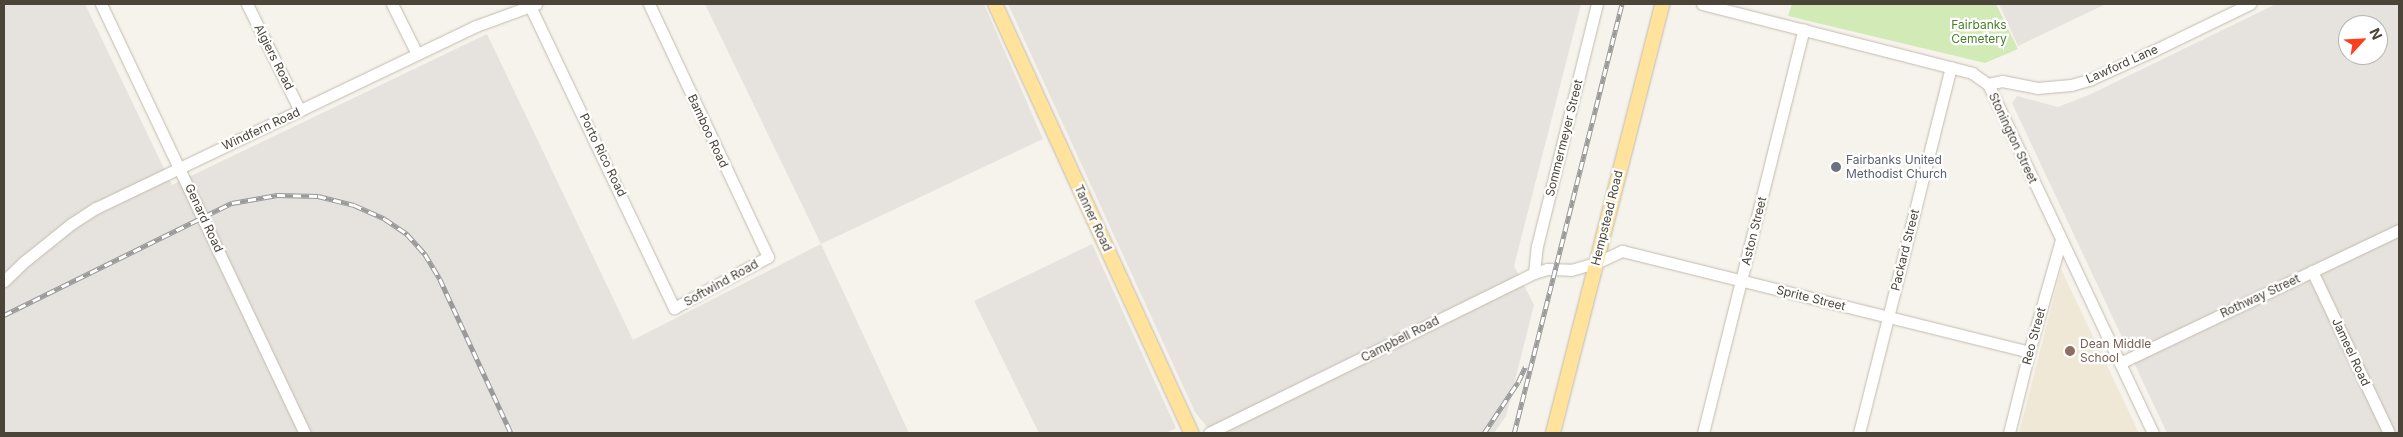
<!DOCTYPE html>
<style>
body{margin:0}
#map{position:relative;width:2403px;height:437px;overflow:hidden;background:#f6f3ec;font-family:Inter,sans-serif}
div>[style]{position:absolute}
.industrial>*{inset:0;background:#e6e2dd}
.education>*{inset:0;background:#efe8d6}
.green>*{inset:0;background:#d2eab5}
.roads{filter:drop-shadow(0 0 1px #c2bbae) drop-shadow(0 0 1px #c2bbae)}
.minor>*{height:11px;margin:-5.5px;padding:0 5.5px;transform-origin:5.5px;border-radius:5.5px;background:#fff}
.major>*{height:14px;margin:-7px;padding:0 7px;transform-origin:7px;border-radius:7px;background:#ffe39c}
.rail>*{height:4.5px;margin-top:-2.25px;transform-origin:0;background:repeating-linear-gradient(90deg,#fff 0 8px,#9a9a9a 0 16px);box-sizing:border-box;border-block:1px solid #9a9a9a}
.dots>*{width:14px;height:14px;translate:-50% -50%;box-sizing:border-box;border:2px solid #fff;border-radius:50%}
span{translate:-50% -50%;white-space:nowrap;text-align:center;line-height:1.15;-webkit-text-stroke:4.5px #fff;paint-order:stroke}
.park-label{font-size:12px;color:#4a7f2a}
.street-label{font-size:12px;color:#4b4439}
.worship-label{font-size:12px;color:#5b616d}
.left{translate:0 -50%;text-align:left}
.education-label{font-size:12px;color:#785e54}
.frame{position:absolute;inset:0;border:5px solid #4b4439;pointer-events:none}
.north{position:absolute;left:2338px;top:15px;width:50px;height:50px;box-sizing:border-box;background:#fff;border:1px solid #b7b4b0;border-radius:50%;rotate:65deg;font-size:14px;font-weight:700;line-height:20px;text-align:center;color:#4b4439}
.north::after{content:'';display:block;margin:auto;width:18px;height:22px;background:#fc3f1d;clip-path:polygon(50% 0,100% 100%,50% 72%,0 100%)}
</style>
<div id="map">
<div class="industrial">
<div style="clip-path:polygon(4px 4px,85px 4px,172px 185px,487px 34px,633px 340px,821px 244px,705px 4px,984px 4px,1043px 139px,821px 244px,909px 433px,4px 433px)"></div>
<div style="clip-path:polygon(1008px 4px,1581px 4px,1514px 266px,1534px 305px,1506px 416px,1494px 433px,1212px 433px,1195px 412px)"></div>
<div style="clip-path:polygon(1999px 4px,2106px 4px,2018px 46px)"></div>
<div style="clip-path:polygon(evenodd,2276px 4px,2399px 4px,2399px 433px,2167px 433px,2012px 103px,2017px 96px,2058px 107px,2091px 94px,2276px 4px,2348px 25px,2378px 25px,2378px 55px,2348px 55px,2348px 25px)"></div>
<div style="clip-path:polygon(1092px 244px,1176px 428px,1166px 433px,1039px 433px,974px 301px)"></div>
</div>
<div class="education">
<div style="clip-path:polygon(2061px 269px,2139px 433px,2019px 433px)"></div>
</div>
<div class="green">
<div style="clip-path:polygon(1792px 4px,1996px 4px,2018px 49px,1985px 63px,1788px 16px)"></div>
</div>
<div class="roads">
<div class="minor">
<div style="left:101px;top:4px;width:475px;rotate:64.6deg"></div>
<div style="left:247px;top:4px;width:119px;rotate:63.6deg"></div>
<div style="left:392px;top:4px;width:56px;rotate:63.4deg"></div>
<div style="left:529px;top:4px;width:337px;rotate:64.5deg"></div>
<div style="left:674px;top:308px;width:107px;rotate:-28.5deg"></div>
<div style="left:768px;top:257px;width:280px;rotate:-115.2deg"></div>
<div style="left:1702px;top:4px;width:279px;rotate:14.3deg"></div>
<div style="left:1972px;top:73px;width:19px;rotate:35deg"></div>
<div style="left:1988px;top:84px;width:386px;rotate:64.7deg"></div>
<div style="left:1988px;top:84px;width:14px;rotate:-12deg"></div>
<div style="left:2002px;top:81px;width:36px;rotate:11deg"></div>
<div style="left:2037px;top:88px;width:34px;rotate:-5deg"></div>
<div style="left:2071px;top:85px;width:19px;rotate:-16deg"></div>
<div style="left:2089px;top:80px;width:70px;rotate:-24.4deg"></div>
<div style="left:2153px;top:51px;width:108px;rotate:-25.9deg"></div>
<div style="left:2312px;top:271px;width:179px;rotate:64.6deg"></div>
<div style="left:1534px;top:273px;width:27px;rotate:-84deg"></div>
<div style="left:1537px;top:246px;width:249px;rotate:-76.1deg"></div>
<div style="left:4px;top:281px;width:29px;rotate:-44deg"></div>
<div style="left:25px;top:261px;width:59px;rotate:-38.8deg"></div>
<div style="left:71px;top:224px;width:30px;rotate:-33deg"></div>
<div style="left:96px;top:208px;width:421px;rotate:-25.6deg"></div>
<div style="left:476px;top:26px;width:64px;rotate:-20.1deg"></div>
<div style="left:2120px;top:363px;width:309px;rotate:-25.5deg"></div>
<div style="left:1209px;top:433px;width:362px;rotate:-26.2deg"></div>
<div style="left:1534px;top:273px;width:14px;rotate:-17deg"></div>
<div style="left:1547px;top:269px;width:24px;rotate:2deg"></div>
<div style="left:1571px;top:270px;width:26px;rotate:-16deg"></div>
<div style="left:1596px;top:263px;width:29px;rotate:-25deg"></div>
<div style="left:1622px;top:251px;width:419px;rotate:13.9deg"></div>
<div style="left:1703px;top:433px;width:416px;rotate:-76deg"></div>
<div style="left:1859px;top:433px;width:377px;rotate:-75.9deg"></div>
<div style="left:2009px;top:433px;width:83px;rotate:-76.1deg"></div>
<div style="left:2029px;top:352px;width:116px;rotate:-74.1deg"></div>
</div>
<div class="major">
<div style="left:995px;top:4px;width:472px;rotate:65.4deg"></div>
<div style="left:1553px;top:433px;width:443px;rotate:-75.7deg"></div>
</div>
</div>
<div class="rail">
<div style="left:4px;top:315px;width:254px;rotate:-26.2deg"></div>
<div style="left:232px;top:203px;width:46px;rotate:-10.1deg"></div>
<div style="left:277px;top:195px;width:41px;rotate:1.4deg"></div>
<div style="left:318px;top:196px;width:37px;rotate:14deg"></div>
<div style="left:354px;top:205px;width:34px;rotate:24deg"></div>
<div style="left:385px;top:219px;width:27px;rotate:34deg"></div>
<div style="left:407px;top:234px;width:27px;rotate:48deg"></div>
<div style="left:425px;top:254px;width:29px;rotate:59deg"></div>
<div style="left:440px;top:279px;width:170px;rotate:65.2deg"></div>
<div style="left:1484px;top:433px;width:61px;rotate:-56.3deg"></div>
<div style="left:1518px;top:382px;width:17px;rotate:-65deg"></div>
<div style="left:1514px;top:433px;width:442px;rotate:-75.9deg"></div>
</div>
<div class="dots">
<div style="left:1836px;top:167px;background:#6b7280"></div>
<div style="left:2070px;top:351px;background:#8d6e63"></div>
</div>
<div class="park-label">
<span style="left:1979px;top:32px">Fairbanks<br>Cemetery</span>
</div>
<div class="street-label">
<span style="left:274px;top:57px;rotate:63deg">Algiers Road</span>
<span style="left:2122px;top:64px;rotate:-24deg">Lawford Lane</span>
<span style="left:261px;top:129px;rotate:-25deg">Windfern Road</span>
<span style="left:708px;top:131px;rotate:65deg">Bamboo Road</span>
<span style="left:1564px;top:138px;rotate:-76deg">Sommermeyer Street</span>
<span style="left:2013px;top:138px;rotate:65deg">Stonington Street</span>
<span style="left:603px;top:155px;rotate:64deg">Porto Rico Road</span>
<span style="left:204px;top:218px;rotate:65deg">Genard Road</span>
<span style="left:1093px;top:218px;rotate:65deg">Tanner Road</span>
<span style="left:1607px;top:218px;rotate:-76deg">Hempstead Road</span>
<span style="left:1754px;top:231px;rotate:-76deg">Aston Street</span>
<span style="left:1905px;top:250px;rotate:-76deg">Packard Street</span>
<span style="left:721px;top:283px;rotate:-29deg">Softwind Road</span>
<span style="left:2260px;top:296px;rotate:-25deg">Rothway Street</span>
<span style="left:1811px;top:298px;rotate:14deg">Sprite Street</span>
<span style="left:2034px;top:336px;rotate:-75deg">Reo Street</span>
<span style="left:1400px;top:339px;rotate:-27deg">Campbell Road</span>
<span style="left:2351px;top:352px;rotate:65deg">Jameel Road</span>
</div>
<div class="worship-label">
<span class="left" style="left:1846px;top:167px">Fairbanks United<br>Methodist Church</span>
</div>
<div class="education-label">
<span class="left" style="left:2080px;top:351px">Dean Middle<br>School</span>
</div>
<div class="frame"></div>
<div class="north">N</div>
</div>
